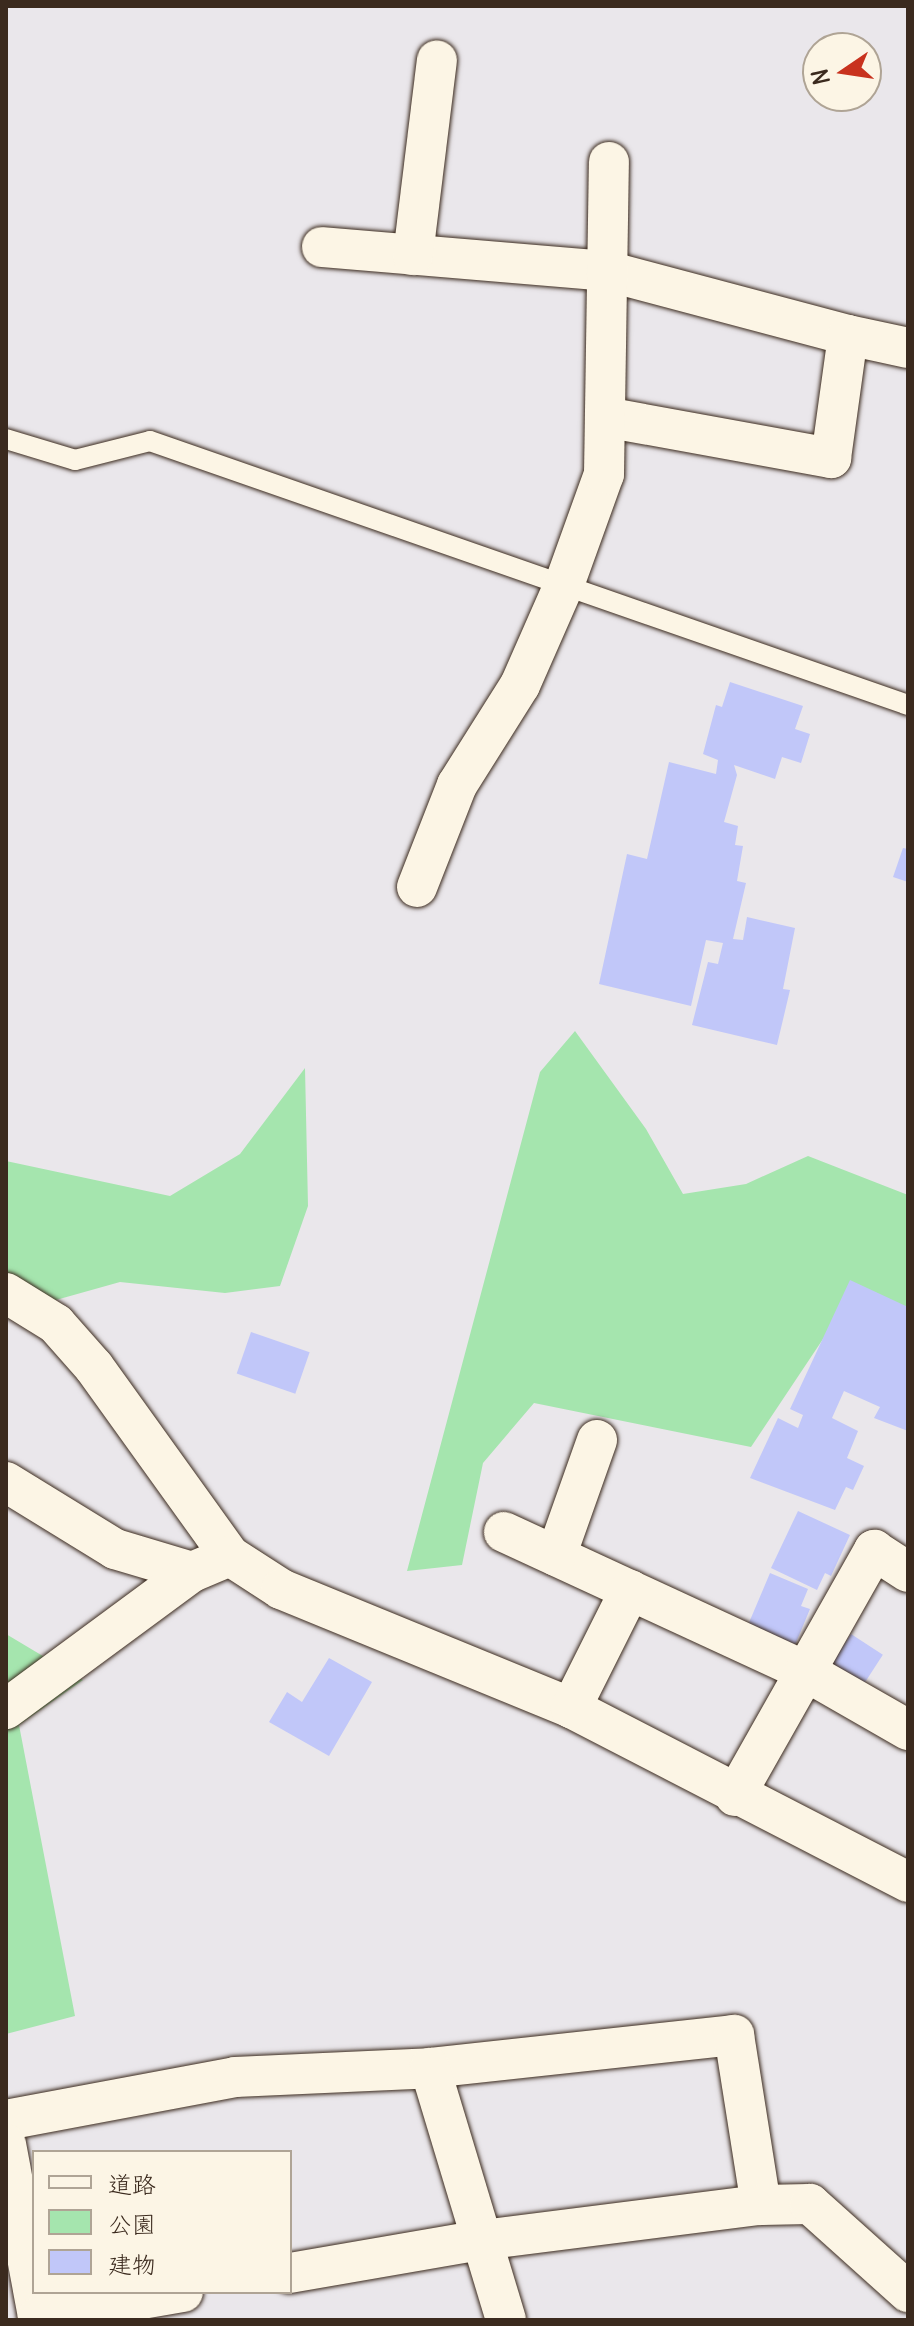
<!DOCTYPE html>
<meta charset="utf-8">
<style>
body{margin:0}
#map{position:relative;width:914px;height:2326px;overflow:hidden;background:#eae7eb;font-family:Delius,"Klee One",sans-serif}
div>[style]{position:absolute}
.green>*{inset:0;background:#a5e5ae}
.building>*{inset:0;background:#c1c7f9;transform-origin:0 0}
.roads{filter:drop-shadow(0 0 2px #3b2a1e) drop-shadow(0 0 2px #3b2a1e)}
.service>*{height:20px;margin:-10px;padding:0 10px;transform-origin:10px;border-radius:10px;background:#fcf5e5}
.minor>*{height:40px;margin:-20px;padding:0 20px;transform-origin:20px;border-radius:20px;background:#fcf5e5}
span{translate:-50% -50%;white-space:nowrap;text-align:center;line-height:1.15;-webkit-text-stroke:7px #fcf5e5;paint-order:stroke}
.frame{position:absolute;inset:0;border:8px solid #3b2a1e;pointer-events:none}
.legend{position:absolute;left:32px;top:2150px;width:260px;height:144px;box-sizing:border-box;background:#fcf5e5;border:2px solid #afa495;margin:0;padding:10px 14px;list-style:none;font-size:24px;color:#3b2a1e}
.legend li{display:flex;align-items:center;gap:16px;height:40px}
.legend b{width:40px;border:2px solid #afa495}
.north{position:absolute;left:802px;top:32px;width:80px;height:80px;box-sizing:border-box;background:#fcf5e5;border:2px solid #afa495;border-radius:50%;rotate:257deg;font-size:22px;font-weight:700;line-height:32px;text-align:center;color:#3b2a1e}
.north::after{content:'';display:block;margin:auto;width:28px;height:36px;background:#c8321e;clip-path:polygon(50% 0,100% 100%,50% 72%,0 100%)}
</style>
<div id="map">
<div class="green">
<div style="clip-path:polygon(575px 1031px,646px 1129px,683px 1194px,746px 1184px,808px 1156px,908px 1195px,908px 1331px,853px 1294px,751px 1447px,534px 1403px,483px 1463px,462px 1565px,407px 1571px,540px 1072px)"></div>
<div style="clip-path:polygon(305px 1068px,308px 1206px,280px 1286px,225px 1293px,120px 1282px,6px 1314px,6px 1161px,170px 1196px,240px 1154px)"></div>
<div style="clip-path:polygon(6px 1634px,83px 1680px,19px 1725px,75px 2016px,6px 2034px)"></div>
</div>
<div class="building">
<div style="clip-path:polygon(730px 682px,803px 706px,795px 729px,810px 734px,801px 763px,782px 757px,775px 779px,734px 765px,737px 775px,724px 822px,738px 826px,735px 845px,743px 846px,737px 881px,746px 883px,733px 939px,743px 940px,747px 917px,795px 928px,783px 989px,790px 990px,777px 1045px,692px 1025px,708px 962px,718px 964px,723px 943px,706px 940px,691px 1006px,599px 984px,627px 854px,647px 859px,669px 762px,716px 774px,718px 760px,703px 754px,716px 705px,722px 707px)"></div>
<div style="clip-path:polygon(903px 848px,908px 849px,908px 882px,893px 877px)"></div>
<div style="clip-path:polygon(850px 1280px,908px 1307px,908px 1431px,874px 1418px,880px 1407px,844px 1391px,832px 1418px,858px 1431px,847px 1458px,864px 1466px,853px 1490px,846px 1487px,835px 1510px,750px 1478px,778px 1418px,798px 1428px,803px 1415px,790px 1409px)"></div>
<div style="left:251px;top:1332px;width:62px;height:44px;rotate:19deg"></div>
<div style="clip-path:polygon(798px 1511px,850px 1535px,831px 1576px,825px 1573px,817px 1590px,771px 1568px)"></div>
<div style="clip-path:polygon(770px 1573px,808px 1589px,801px 1606px,810px 1609px,795px 1645px,748px 1625px)"></div>
<div style="left:851px;top:1634px;width:38px;height:36px;rotate:33deg"></div>
<div style="clip-path:polygon(329px 1658px,372px 1682px,329px 1756px,269px 1722px,287px 1692px,302px 1702px)"></div>
</div>
<div class="roads">
<div class="service">
<div style="left:6px;top:439px;width:72px;rotate:16.9deg"></div>
<div style="left:75px;top:460px;width:77px;rotate:-14.2deg"></div>
<div style="left:150px;top:441px;width:803px;rotate:19.2deg"></div>
</div>
<div class="minor">
<div style="left:322px;top:247px;width:286px;rotate:4.8deg"></div>
<div style="left:607px;top:271px;width:249px;rotate:14.9deg"></div>
<div style="left:413px;top:255px;width:196px;rotate:-83deg"></div>
<div style="left:605px;top:417px;width:230px;rotate:10.3deg"></div>
<div style="left:831px;top:458px;width:124px;rotate:-82.1deg"></div>
<div style="left:848px;top:335px;width:61px;rotate:12.2deg"></div>
<div style="left:417px;top:887px;width:110px;rotate:-68.6deg"></div>
<div style="left:457px;top:785px;width:118px;rotate:-57.8deg"></div>
<div style="left:520px;top:685px;width:109px;rotate:-66.3deg"></div>
<div style="left:564px;top:585px;width:118px;rotate:-70.2deg"></div>
<div style="left:604px;top:474px;width:312px;rotate:-89.1deg"></div>
<div style="left:6px;top:1293px;width:59px;rotate:31.8deg"></div>
<div style="left:56px;top:1324px;width:57px;rotate:48.5deg"></div>
<div style="left:94px;top:1367px;width:233px;rotate:54.3deg"></div>
<div style="left:230px;top:1556px;width:61px;rotate:32.9deg"></div>
<div style="left:281px;top:1589px;width:313px;rotate:22.3deg"></div>
<div style="left:571px;top:1708px;width:379px;rotate:27.3deg"></div>
<div style="left:6px;top:1482px;width:128px;rotate:31.6deg"></div>
<div style="left:115px;top:1549px;width:80px;rotate:16.6deg"></div>
<div style="left:192px;top:1572px;width:41px;rotate:-22.8deg"></div>
<div style="left:504px;top:1532px;width:332px;rotate:24.8deg"></div>
<div style="left:805px;top:1671px;width:119px;rotate:29.8deg"></div>
<div style="left:556px;top:1556px;width:123px;rotate:-70.5deg"></div>
<div style="left:571px;top:1708px;width:132px;rotate:-63.4deg"></div>
<div style="left:6px;top:1709px;width:231px;rotate:-36.4deg"></div>
<div style="left:735px;top:1796px;width:283px;rotate:-60.5deg"></div>
<div style="left:874px;top:1550px;width:40px;rotate:32.9deg"></div>
<div style="left:430px;top:2068px;width:306px;rotate:-6.2deg"></div>
<div style="left:734px;top:2035px;width:172px;rotate:81deg"></div>
<div style="left:6px;top:2120px;width:233px;rotate:-10.6deg"></div>
<div style="left:235px;top:2077px;width:195px;rotate:-2.6deg"></div>
<div style="left:430px;top:2068px;width:263px;rotate:73.2deg"></div>
<div style="left:6px;top:2144px;width:176px;rotate:79.5deg"></div>
<div style="left:38px;top:2317px;width:147px;rotate:-9.8deg"></div>
<div style="left:290px;top:2273px;width:195px;rotate:-9.8deg"></div>
<div style="left:482px;top:2240px;width:281px;rotate:-7.2deg"></div>
<div style="left:761px;top:2205px;width:49px;rotate:-1.2deg"></div>
<div style="left:810px;top:2204px;width:132px;rotate:41.9deg"></div>
</div>
</div>
<div class="frame"></div>
<ul class="legend">
<li><b style="height:10px;background:#fcf5e5"></b>道路</li>
<li><b style="height:22px;background:#a5e5ae"></b>公園</li>
<li><b style="height:22px;background:#c1c7f9"></b>建物</li>
</ul>
<div class="north">N</div>
</div>
